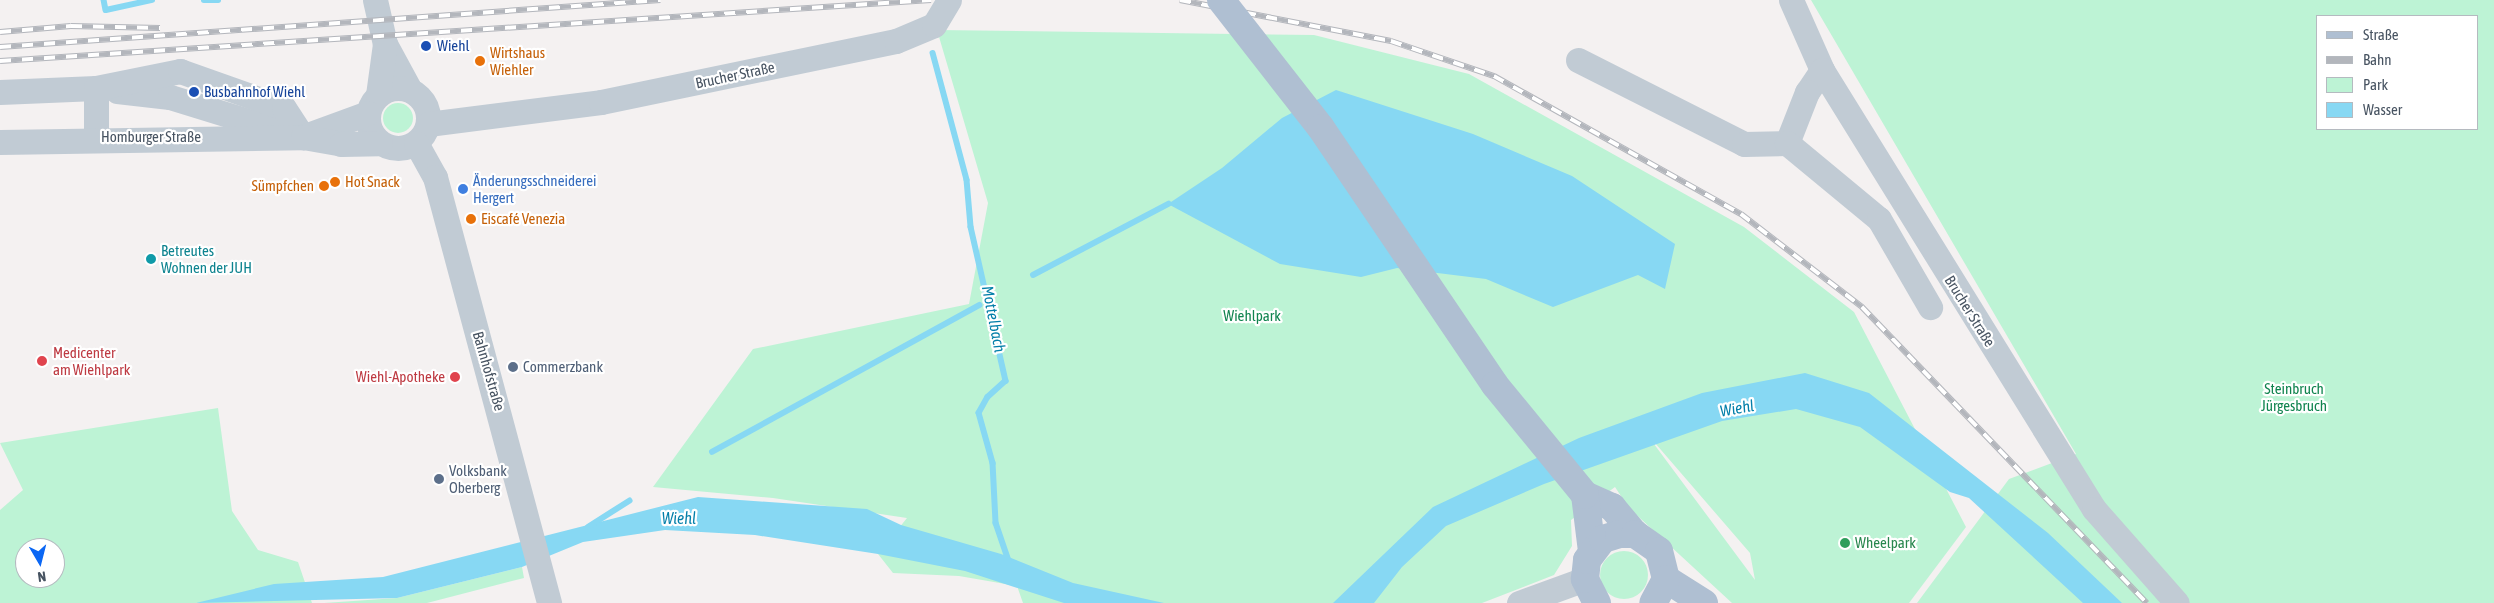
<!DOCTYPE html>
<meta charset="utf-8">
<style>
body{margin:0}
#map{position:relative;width:2494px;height:603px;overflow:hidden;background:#f4f1f1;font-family:"Asap Condensed",sans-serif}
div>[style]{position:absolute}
.green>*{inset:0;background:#bdf3d5}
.round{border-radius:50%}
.water>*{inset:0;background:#87d8f3}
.stream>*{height:5.5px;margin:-2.75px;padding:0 2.75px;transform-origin:2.75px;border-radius:2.75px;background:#87d8f3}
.minor>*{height:25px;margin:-12.5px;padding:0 12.5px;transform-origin:12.5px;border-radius:12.5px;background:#c1cbd4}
.minor>.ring{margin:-12.5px;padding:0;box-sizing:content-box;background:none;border:25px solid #c1cbd4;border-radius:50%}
.major>*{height:28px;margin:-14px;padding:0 14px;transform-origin:14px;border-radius:14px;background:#afbfd2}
.rail>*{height:5.5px;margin-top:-2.75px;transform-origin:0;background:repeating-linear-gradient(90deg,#fff 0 11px,#b3b6bc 0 22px);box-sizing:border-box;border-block:1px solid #b3b6bc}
.major-bridge>*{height:28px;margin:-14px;padding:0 14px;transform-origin:14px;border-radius:14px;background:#afbfd2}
.dots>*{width:14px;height:14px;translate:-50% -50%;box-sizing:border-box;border:2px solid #fff;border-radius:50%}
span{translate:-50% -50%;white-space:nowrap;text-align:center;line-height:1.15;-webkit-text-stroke:4.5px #fff;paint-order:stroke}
.transit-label{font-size:15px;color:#164399}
.left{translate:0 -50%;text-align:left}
.food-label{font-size:15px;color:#c56008}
.right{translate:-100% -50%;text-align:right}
.street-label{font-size:15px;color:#475361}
.shop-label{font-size:15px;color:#366cbe}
.culture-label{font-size:15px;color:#0d838f}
.park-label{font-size:15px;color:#10844f}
.health-label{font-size:15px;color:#be3a42}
.service-label{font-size:15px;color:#4e5e75}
.leisure-label{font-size:15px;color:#27864d}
.water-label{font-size:16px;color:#037fa9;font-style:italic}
.legend{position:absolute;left:2316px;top:15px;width:162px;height:115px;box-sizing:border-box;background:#fff;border:1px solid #b5bac0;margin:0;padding:6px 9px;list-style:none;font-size:15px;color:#475361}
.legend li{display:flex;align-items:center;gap:10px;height:25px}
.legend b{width:25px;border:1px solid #b5bac0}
.north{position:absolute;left:15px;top:538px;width:50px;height:50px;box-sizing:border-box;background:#fff;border:1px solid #b5bac0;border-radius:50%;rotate:172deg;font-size:14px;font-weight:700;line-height:20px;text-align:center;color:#475361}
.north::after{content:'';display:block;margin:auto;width:18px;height:22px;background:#0b67f4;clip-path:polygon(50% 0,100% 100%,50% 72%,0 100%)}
</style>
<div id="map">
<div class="green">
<div style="clip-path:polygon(evenodd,1811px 0,2494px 0,2494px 603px,1917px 603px,2009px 479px,2076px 454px,1811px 0,2318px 16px,2478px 16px,2478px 129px,2318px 129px,2318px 16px)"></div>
<div style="clip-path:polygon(evenodd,937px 30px,1314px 35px,1469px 74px,1744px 227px,1854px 312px,1966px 527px,1909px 603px,1732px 603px,1629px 508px,1615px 487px,1571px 520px,1572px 546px,1554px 575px,1482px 603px,1023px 603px,1017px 586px,959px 576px,893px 573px,878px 554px,907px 518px,773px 498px,653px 487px,753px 349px,969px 304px,988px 203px,937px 30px,1655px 443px,1750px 553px,1755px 580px,1654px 444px,1655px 443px)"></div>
<div class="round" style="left:383px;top:103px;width:30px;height:30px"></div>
<div style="clip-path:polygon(evenodd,218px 408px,232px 511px,258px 550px,298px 562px,312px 603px,0 603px,0 510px,23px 490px,0 443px,218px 408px,25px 548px,55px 548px,55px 578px,25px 578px,25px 548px)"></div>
<div class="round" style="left:1600px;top:551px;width:48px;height:48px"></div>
<div style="clip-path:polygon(522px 567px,524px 578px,427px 603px,324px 603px,397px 598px)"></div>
</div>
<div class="water">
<div style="clip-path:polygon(1336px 90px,1473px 134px,1572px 176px,1675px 244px,1665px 289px,1638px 275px,1553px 307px,1486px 279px,1397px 268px,1361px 277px,1280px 264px,1168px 204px,1222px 168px,1282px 118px)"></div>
<div style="clip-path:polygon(1805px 373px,1869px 393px,2048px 533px,2122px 603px,2083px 603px,1969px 498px,1950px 492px,1860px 427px,1796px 409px,1722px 421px,1544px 484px,1446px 526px,1402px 567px,1374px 603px,1333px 603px,1433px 507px,1579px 438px,1702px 393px)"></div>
<div style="clip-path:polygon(698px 497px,867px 509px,901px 525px,1001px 554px,1073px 583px,1164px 603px,1064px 603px,965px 571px,878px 554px,755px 535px,665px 530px,583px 542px,522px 567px,397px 598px,196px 603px,274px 584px,383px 577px)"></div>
</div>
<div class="stream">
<div style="left:104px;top:0;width:10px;rotate:79deg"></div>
<div style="left:106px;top:10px;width:47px;rotate:-12.3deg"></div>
<div style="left:204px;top:0;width:14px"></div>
<div style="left:933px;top:53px;width:131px;rotate:75deg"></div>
<div style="left:967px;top:180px;width:47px;rotate:85.1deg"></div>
<div style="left:971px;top:227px;width:158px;rotate:77.2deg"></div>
<div style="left:1006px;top:381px;width:24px;rotate:138deg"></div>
<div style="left:988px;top:397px;width:18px;rotate:119deg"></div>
<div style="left:979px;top:413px;width:52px;rotate:74.4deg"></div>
<div style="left:993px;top:463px;width:60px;rotate:87.1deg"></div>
<div style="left:996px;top:523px;width:43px;rotate:71.1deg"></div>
<div style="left:1033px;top:275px;width:153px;rotate:-27.7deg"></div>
<div style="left:712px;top:452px;width:305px;rotate:-28.8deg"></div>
<div style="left:588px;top:527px;width:49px;rotate:-32.4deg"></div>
</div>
<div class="minor">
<div style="left:375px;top:0;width:45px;rotate:77.2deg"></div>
<div style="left:385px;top:44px;width:52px;rotate:61.5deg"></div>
<div style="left:1791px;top:0;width:77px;rotate:66.1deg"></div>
<div style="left:1822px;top:70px;width:516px;rotate:58.22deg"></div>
<div style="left:2094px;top:509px;width:125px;rotate:48.6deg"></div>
<div style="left:1578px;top:60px;width:186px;rotate:26.8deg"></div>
<div style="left:1744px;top:144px;width:43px;rotate:-1.3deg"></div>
<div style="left:1822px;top:70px;width:27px;rotate:124deg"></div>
<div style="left:1807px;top:92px;width:55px;rotate:111.4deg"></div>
<div style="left:1787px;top:143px;width:119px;rotate:39.6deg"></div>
<div style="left:1879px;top:219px;width:102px;rotate:59.9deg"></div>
<div class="ring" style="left:368px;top:88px;width:35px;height:35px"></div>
<div style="left:117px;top:91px;width:53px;rotate:6.5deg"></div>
<div style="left:170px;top:97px;width:109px;rotate:17.1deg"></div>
<div style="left:0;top:92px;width:96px;rotate:-2.4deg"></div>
<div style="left:96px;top:88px;width:86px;rotate:-11.4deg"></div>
<div style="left:180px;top:71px;width:110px;rotate:19.6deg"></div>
<div style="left:284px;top:108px;width:35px;rotate:57deg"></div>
<div style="left:378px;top:95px;width:51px;rotate:-82.2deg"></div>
<div style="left:428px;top:124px;width:174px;rotate:-7.2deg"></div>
<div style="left:601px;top:102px;width:301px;rotate:-11.7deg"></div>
<div style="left:896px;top:41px;width:41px;rotate:-22.8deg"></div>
<div style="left:934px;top:25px;width:29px;rotate:-59deg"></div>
<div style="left:305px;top:136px;width:67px;rotate:-20.1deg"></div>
<div style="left:96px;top:137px;width:49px;rotate:-90deg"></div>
<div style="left:0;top:142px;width:303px;rotate:-0.9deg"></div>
<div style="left:303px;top:137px;width:39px;rotate:10deg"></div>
<div style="left:341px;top:144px;width:39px;rotate:-1deg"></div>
<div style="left:416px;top:143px;width:39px;rotate:61deg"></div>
<div style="left:435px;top:177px;width:441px;rotate:75deg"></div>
<div style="left:1519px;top:603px;width:70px;rotate:-20deg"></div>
</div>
<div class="major">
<div style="left:1585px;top:495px;width:30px;rotate:24deg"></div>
<div style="left:1612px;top:507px;width:35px;rotate:50deg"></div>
<div style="left:1585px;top:495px;width:56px;rotate:82.9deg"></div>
<div style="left:1666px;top:579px;width:45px;rotate:32.3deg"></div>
<div style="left:1597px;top:603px;width:27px;rotate:-117deg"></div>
<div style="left:1585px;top:579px;width:19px;rotate:-84deg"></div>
<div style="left:1587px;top:560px;width:26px;rotate:-53deg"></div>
<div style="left:1603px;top:539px;width:17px;rotate:-17deg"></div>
<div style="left:1619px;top:534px;width:16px"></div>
<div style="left:1635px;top:534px;width:29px;rotate:35deg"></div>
<div style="left:1659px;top:551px;width:29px;rotate:76deg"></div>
<div style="left:1666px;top:579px;width:27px;rotate:118deg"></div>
</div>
<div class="rail">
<div style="left:1180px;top:0;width:215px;rotate:11deg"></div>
<div style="left:1391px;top:41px;width:109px;rotate:18.8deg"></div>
<div style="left:1494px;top:76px;width:283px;rotate:29.2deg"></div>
<div style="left:1741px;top:214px;width:153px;rotate:37.5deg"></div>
<div style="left:1862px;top:307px;width:411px;rotate:46.1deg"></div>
<div style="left:0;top:32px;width:71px;rotate:-4.8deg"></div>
<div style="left:71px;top:26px;width:89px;rotate:1.3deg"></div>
<div style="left:0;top:47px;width:662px;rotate:-4.07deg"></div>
<div style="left:0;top:61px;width:933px;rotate:-3.75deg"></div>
</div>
<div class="major-bridge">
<div style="left:1221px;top:0;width:162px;rotate:52deg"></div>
<div style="left:1321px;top:128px;width:310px;rotate:55.9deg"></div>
<div style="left:1495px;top:385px;width:142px;rotate:50.7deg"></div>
</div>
<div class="dots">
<div style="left:426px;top:46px;background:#1a4fb4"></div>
<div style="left:480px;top:61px;background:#e8710a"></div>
<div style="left:194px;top:92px;background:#1a4fb4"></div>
<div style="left:335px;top:182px;background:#e8710a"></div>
<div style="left:324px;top:186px;background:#e8710a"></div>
<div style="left:463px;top:189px;background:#3f7fe0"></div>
<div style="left:471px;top:219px;background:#e8710a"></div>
<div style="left:151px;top:259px;background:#0f9aa8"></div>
<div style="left:42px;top:361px;background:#e0444e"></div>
<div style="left:513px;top:367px;background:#5c6f8a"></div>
<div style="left:455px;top:377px;background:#e0444e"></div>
<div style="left:439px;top:479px;background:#5c6f8a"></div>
<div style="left:1845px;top:543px;background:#2e9e5b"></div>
</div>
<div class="transit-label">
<span class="left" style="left:437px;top:46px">Wiehl</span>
<span class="left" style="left:204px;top:92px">Busbahnhof Wiehl</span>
</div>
<div class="food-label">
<span class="left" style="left:490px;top:61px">Wirtshaus<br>Wiehler</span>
<span class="left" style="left:345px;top:182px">Hot Snack</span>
<span class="right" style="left:314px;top:186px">Sümpfchen</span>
<span class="left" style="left:481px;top:219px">Eiscafé Venezia</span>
</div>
<div class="street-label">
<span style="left:735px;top:75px;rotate:-12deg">Brucher Straße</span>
<span style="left:151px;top:137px">Homburger Straße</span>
<span style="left:1970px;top:311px;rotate:58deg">Brucher Straße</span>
<span style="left:489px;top:371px;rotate:74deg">Bahnhofstraße</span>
</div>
<div class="shop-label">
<span class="left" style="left:473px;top:189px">Änderungsschneiderei<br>Hergert</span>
</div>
<div class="culture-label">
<span class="left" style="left:161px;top:259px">Betreutes<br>Wohnen der JUH</span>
</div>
<div class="park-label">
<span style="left:1252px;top:316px">Wiehlpark</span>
<span style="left:2294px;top:397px">Steinbruch<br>Jürgesbruch</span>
</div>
<div class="health-label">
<span class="left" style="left:53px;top:361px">Medicenter<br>am Wiehlpark</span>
<span class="right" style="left:445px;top:377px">Wiehl-Apotheke</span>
</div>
<div class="service-label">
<span class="left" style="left:523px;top:367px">Commerzbank</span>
<span class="left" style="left:449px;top:479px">Volksbank<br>Oberberg</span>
</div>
<div class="leisure-label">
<span class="left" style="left:1855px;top:543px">Wheelpark</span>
</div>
<div class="water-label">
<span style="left:994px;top:319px;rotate:79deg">Mottelbach</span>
<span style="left:1737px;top:408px;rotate:-10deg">Wiehl</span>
<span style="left:679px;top:518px">Wiehl</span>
</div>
<ul class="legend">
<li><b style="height:6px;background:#afbfd2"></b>Straße</li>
<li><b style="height:6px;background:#b3b6bc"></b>Bahn</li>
<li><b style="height:14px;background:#bdf3d5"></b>Park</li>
<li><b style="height:14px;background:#87d8f3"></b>Wasser</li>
</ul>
<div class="north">N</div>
</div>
